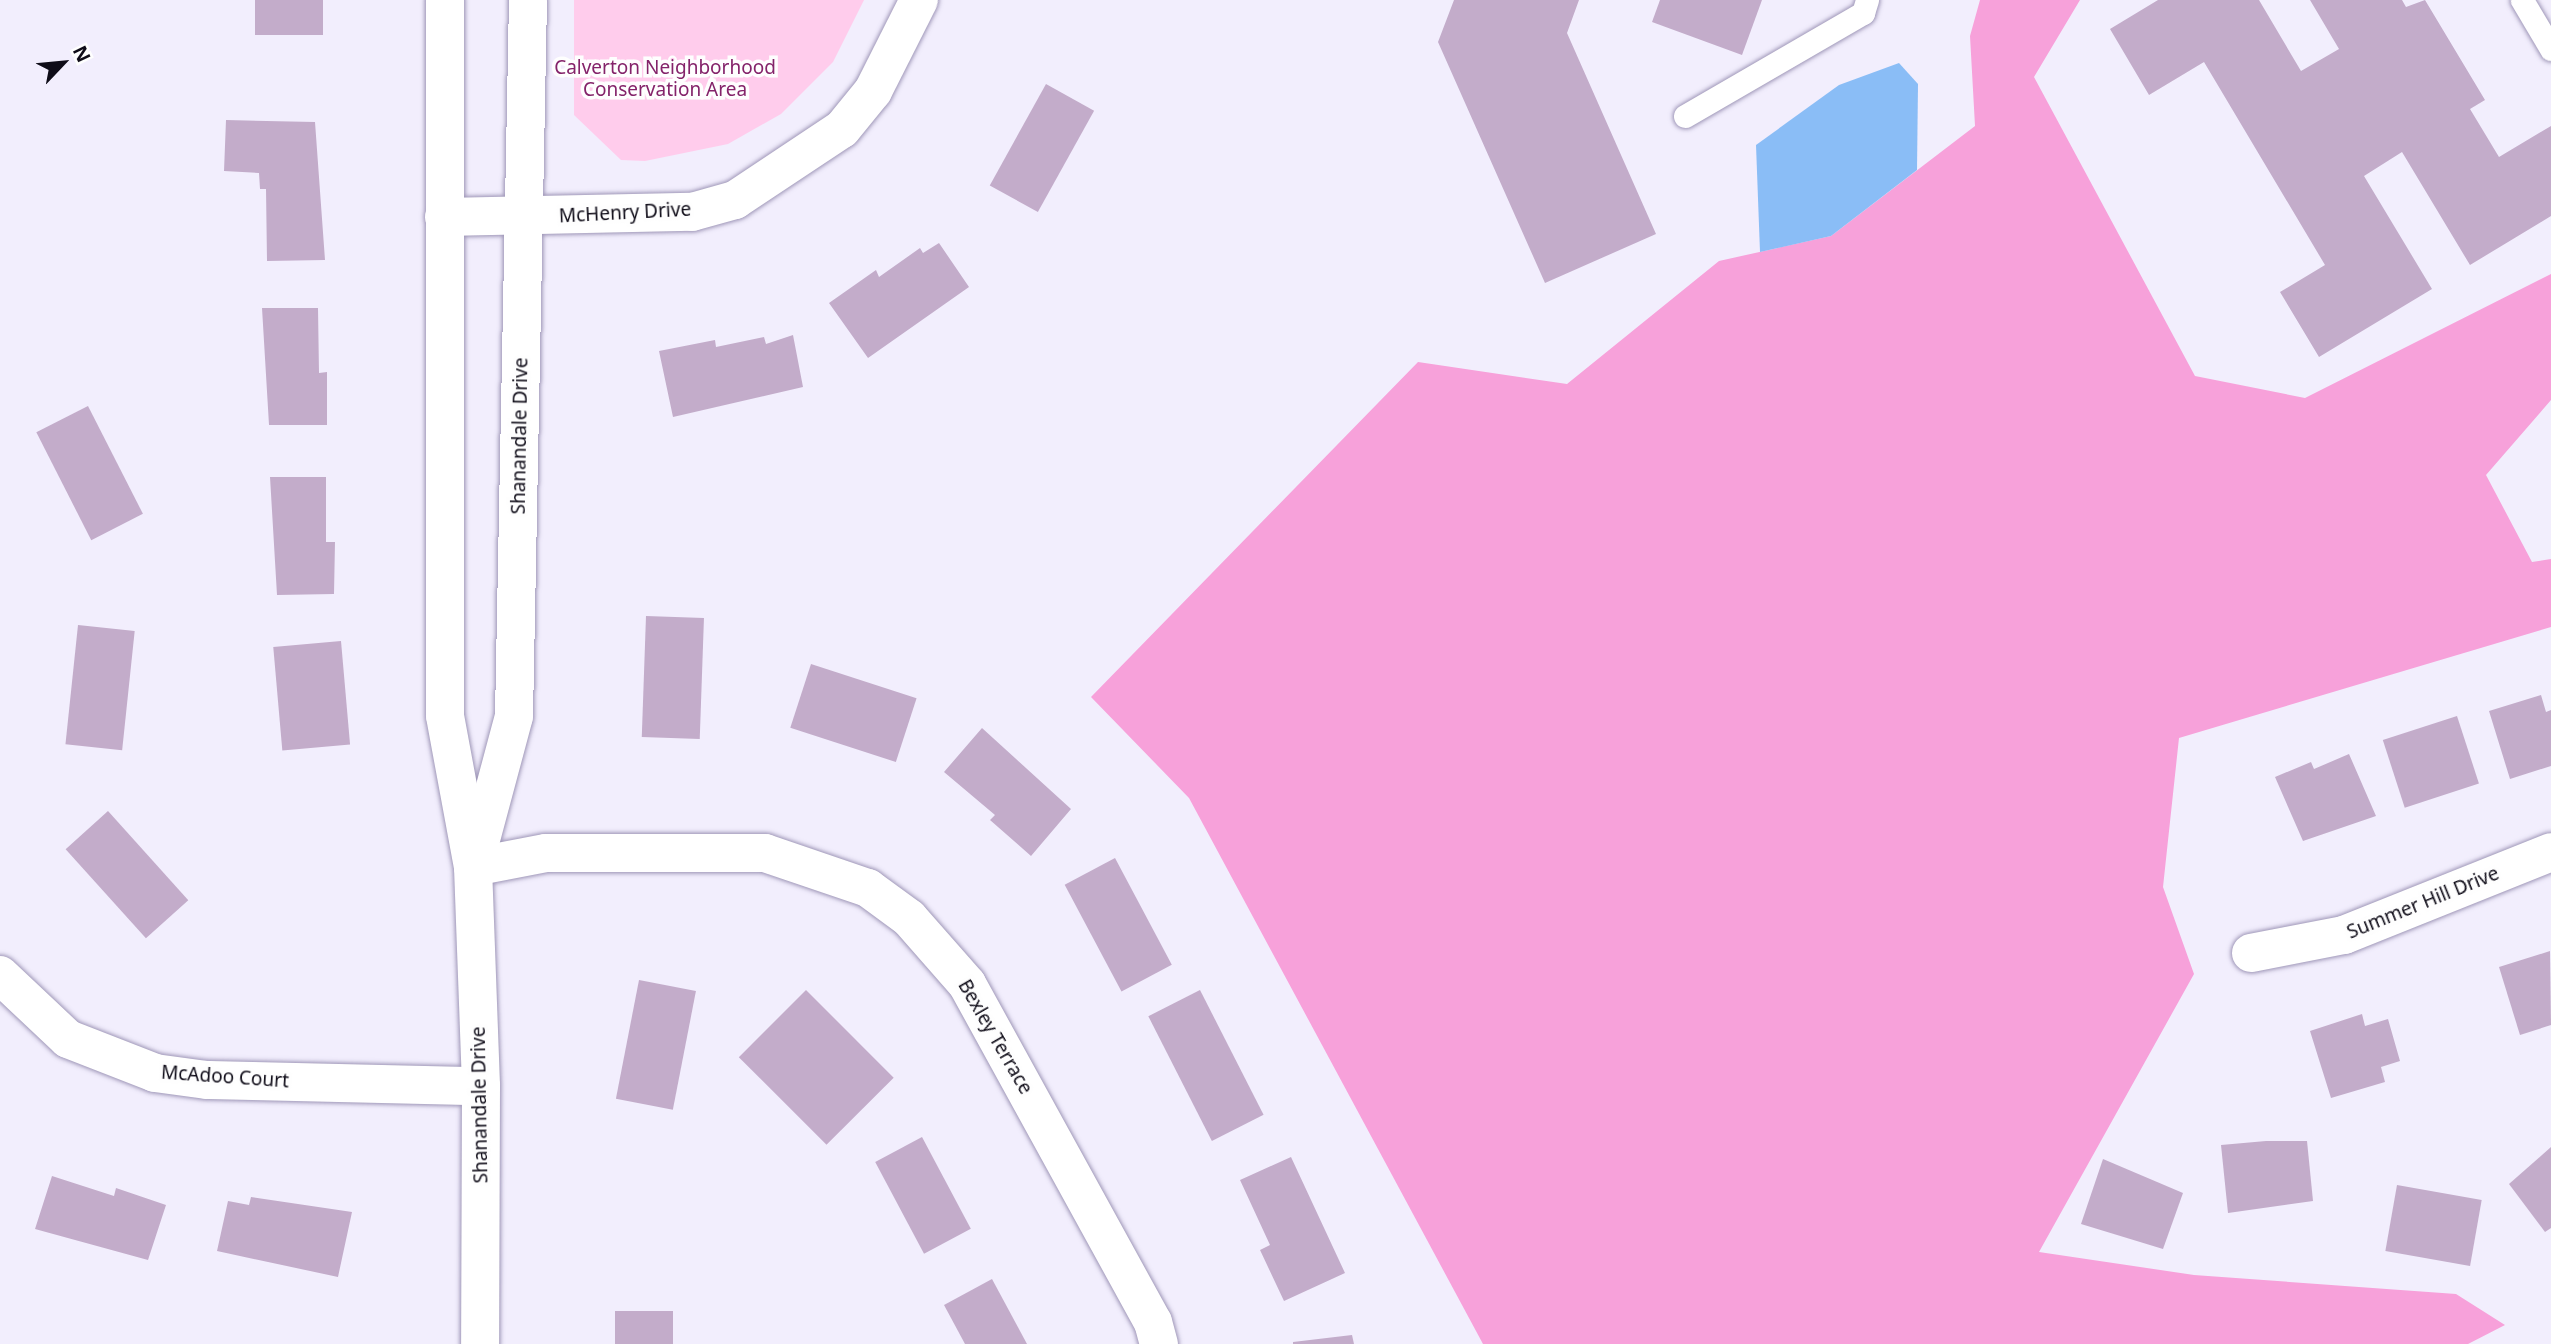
<!DOCTYPE html>
<style>
body{margin:0}
#map{position:relative;width:2551px;height:1344px;overflow:hidden;background:#f2eefd;font-family:"Noto Sans",sans-serif}
div>[style]{position:absolute}
.green>*{inset:0;background:#ffccec}
.forest>*{inset:0;background:#f7a1da}
.water>*{inset:0;background:#8abdf6}
.building>*{inset:0;background:#c3acca;transform-origin:0 0}
.roads{filter:drop-shadow(0 0 2px #9f97b8) drop-shadow(0 0 2px #9f97b8)}
.lane>*{height:23px;margin:-11.5px;padding:0 11.5px;transform-origin:11.5px;border-radius:11.5px;background:#fff}
.street>*{height:38px;margin:-19px;padding:0 19px;transform-origin:19px;border-radius:19px;background:#fff}
span{translate:-50% -50%;white-space:nowrap;text-align:center;line-height:1.15;-webkit-text-stroke:7px #fefefe;paint-order:stroke}
.park-label{font-size:19px;color:#84236a}
.street-label{font-size:19px;color:#0f0c18}
.north{position:absolute;left:28px;top:28px;width:70px;height:70px;-webkit-text-stroke:5px #fefefe;paint-order:stroke;rotate:64deg;font-size:19px;font-weight:700;line-height:28px;text-align:center;color:#0f0c18}
.north::after{content:'';display:block;margin:auto;width:24px;height:32px;background:#0f0c18;clip-path:polygon(50% 0,100% 100%,50% 72%,0 100%)}
</style>
<div id="map">
<div class="green">
<div style="clip-path:polygon(574px 0,864px 0,833px 62px,781px 114px,728px 144px,645px 161px,621px 160px,574px 115px)"></div>
</div>
<div class="forest">
<div style="clip-path:polygon(1980px 0,2080px 0,2034px 77px,2195px 376px,2305px 398px,2551px 274px,2551px 400px,2486px 475px,2532px 562px,2551px 559px,2551px 627px,2179px 738px,2163px 887px,2194px 974px,2039px 1252px,2194px 1275px,2456px 1294px,2505px 1325px,2468px 1344px,1483px 1344px,1189px 798px,1091px 697px,1418px 362px,1567px 384px,1719px 261px,1831px 236px,1975px 126px,1970px 36px)"></div>
</div>
<div class="water">
<div style="clip-path:polygon(1899px 63px,1918px 84px,1917px 170px,1831px 236px,1760px 252px,1756px 145px,1839px 85px)"></div>
</div>
<div class="building">
<div style="left:255px;top:0;width:68px;height:35px"></div>
<div style="clip-path:polygon(1454px 0,1579px 0,1567px 33px,1656px 234px,1545px 283px,1438px 42px)"></div>
<div style="clip-path:polygon(1660px 0,1762px 0,1742px 55px,1652px 22px)"></div>
<div style="clip-path:polygon(2158px 0,2259px 0,2301px 71px,2339px 49px,2310px 0,2402px 0,2406px 7px,2425px 0,2485px 100px,2470px 109px,2499px 157px,2551px 126px,2551px 216px,2470px 265px,2402px 152px,2364px 176px,2432px 289px,2319px 357px,2280px 292px,2325px 265px,2204px 62px,2149px 95px,2110px 29px)"></div>
<div style="left:1046px;top:84px;width:55px;height:116px;rotate:29deg"></div>
<div style="clip-path:polygon(226px 120px,315px 122px,325px 260px,267px 261px,266px 189px,260px 189px,259px 173px,224px 171px)"></div>
<div style="clip-path:polygon(939px 243px,969px 287px,868px 358px,829px 303px,876px 270px,879px 277px,920px 248px,923px 253px)"></div>
<div style="clip-path:polygon(262px 308px,318px 308px,319px 373px,327px 372px,327px 425px,269px 425px)"></div>
<div style="clip-path:polygon(793px 335px,803px 387px,673px 417px,659px 351px,715px 340px,716px 347px,764px 337px,766px 344px)"></div>
<div style="left:88px;top:406px;width:121px;height:58px;rotate:63deg"></div>
<div style="clip-path:polygon(270px 477px,326px 477px,326px 542px,335px 542px,334px 594px,277px 595px)"></div>
<div style="left:646px;top:616px;width:58px;height:121px;rotate:2deg"></div>
<div style="left:78px;top:625px;width:57px;height:120px;rotate:6deg"></div>
<div style="left:341px;top:641px;width:104px;height:68px;rotate:85deg"></div>
<div style="left:811px;top:664px;width:111px;height:67px;rotate:18deg"></div>
<div style="clip-path:polygon(2541px 695px,2546px 712px,2551px 710px,2551px 766px,2510px 779px,2489px 711px)"></div>
<div style="left:2457px;top:716px;width:71px;height:78px;rotate:72deg"></div>
<div style="clip-path:polygon(982px 728px,1071px 809px,1031px 856px,990px 820px,995px 815px,944px 772px)"></div>
<div style="clip-path:polygon(2349px 754px,2376px 816px,2303px 841px,2275px 777px,2311px 762px,2314px 769px)"></div>
<div style="left:108px;top:811px;width:120px;height:57px;rotate:48deg"></div>
<div style="left:1115px;top:858px;width:121px;height:57px;rotate:62deg"></div>
<div style="clip-path:polygon(2550px 951px,2551px 1025px,2520px 1035px,2499px 967px)"></div>
<div style="left:639px;top:980px;width:58px;height:121px;rotate:11deg"></div>
<div style="left:806px;top:990px;width:124px;height:95px;rotate:45deg"></div>
<div style="left:1200px;top:990px;width:140px;height:58px;rotate:63deg"></div>
<div style="clip-path:polygon(2362px 1014px,2365px 1026px,2388px 1019px,2400px 1061px,2381px 1067px,2385px 1082px,2331px 1098px,2310px 1031px)"></div>
<div style="left:922px;top:1137px;width:104px;height:53px;rotate:62deg"></div>
<div style="clip-path:polygon(2266px 1141px,2307px 1141px,2313px 1201px,2228px 1213px,2221px 1145px)"></div>
<div style="clip-path:polygon(2551px 1147px,2551px 1228px,2545px 1232px,2509px 1184px)"></div>
<div style="clip-path:polygon(1291px 1157px,1345px 1273px,1284px 1301px,1260px 1250px,1270px 1245px,1240px 1180px)"></div>
<div style="clip-path:polygon(2103px 1159px,2183px 1193px,2163px 1249px,2081px 1224px)"></div>
<div style="clip-path:polygon(52px 1176px,114px 1196px,116px 1188px,166px 1205px,148px 1260px,35px 1229px)"></div>
<div style="left:2397px;top:1185px;width:86px;height:67px;rotate:10deg"></div>
<div style="clip-path:polygon(251px 1197px,352px 1212px,338px 1277px,217px 1251px,228px 1201px,249px 1205px)"></div>
<div style="clip-path:polygon(992px 1279px,1027px 1344px,965px 1344px,944px 1305px)"></div>
<div style="left:615px;top:1311px;width:58px;height:33px"></div>
<div style="clip-path:polygon(1352px 1335px,1354px 1344px,1293px 1344px,1293px 1342px)"></div>
</div>
<div class="roads">
<div class="lane">
<div style="left:2522px;top:0;width:57px;rotate:59.4deg"></div>
<div style="left:1685px;top:116px;width:206px;rotate:-30.1deg"></div>
<div style="left:1863px;top:13px;width:14px;rotate:-73deg"></div>
</div>
<div class="street">
<div style="left:445px;top:0;width:716px;rotate:90deg"></div>
<div style="left:445px;top:716px;width:154px;rotate:79.5deg"></div>
<div style="left:473px;top:867px;width:219px;rotate:87.9deg"></div>
<div style="left:481px;top:1086px;width:258px;rotate:90.2deg"></div>
<div style="left:444px;top:217px;width:248px;rotate:-1.2deg"></div>
<div style="left:692px;top:212px;width:45px;rotate:-15.6deg"></div>
<div style="left:735px;top:200px;width:128px;rotate:-33.6deg"></div>
<div style="left:842px;top:129px;width:49px;rotate:-50.8deg"></div>
<div style="left:873px;top:91px;width:102px;rotate:-63.2deg"></div>
<div style="left:476px;top:858px;width:147px;rotate:-75deg"></div>
<div style="left:514px;top:716px;width:716px;rotate:-88.88deg"></div>
<div style="left:473px;top:867px;width:74px;rotate:-10.9deg"></div>
<div style="left:546px;top:853px;width:219px"></div>
<div style="left:765px;top:853px;width:109px;rotate:18.8deg"></div>
<div style="left:868px;top:888px;width:51px;rotate:36.2deg"></div>
<div style="left:909px;top:918px;width:88px;rotate:48.7deg"></div>
<div style="left:967px;top:984px;width:386px;rotate:61.2deg"></div>
<div style="left:1153px;top:1322px;width:23px;rotate:75deg"></div>
<div style="left:2251px;top:953px;width:95px;rotate:-11deg"></div>
<div style="left:2344px;top:935px;width:223px;rotate:-21.8deg"></div>
<div style="left:0;top:975px;width:93px;rotate:43.3deg"></div>
<div style="left:68px;top:1039px;width:93px;rotate:21.3deg"></div>
<div style="left:155px;top:1073px;width:52px;rotate:7.7deg"></div>
<div style="left:207px;top:1080px;width:274px;rotate:1.3deg"></div>
</div>
</div>
<div class="park-label">
<span style="left:665px;top:79px">Calverton Neighborhood<br>Conservation Area</span>
</div>
<div class="street-label">
<span style="left:625px;top:213px;rotate:-3deg">McHenry Drive</span>
<span style="left:520px;top:436px;rotate:-89deg">Shanandale Drive</span>
<span style="left:2423px;top:903px;rotate:-22deg">Summer Hill Drive</span>
<span style="left:995px;top:1037px;rotate:60deg">Bexley Terrace</span>
<span style="left:225px;top:1077px;rotate:4deg">McAdoo Court</span>
<span style="left:480px;top:1105px;rotate:-91deg">Shanandale Drive</span>
</div>
<div class="north">N</div>
</div>
